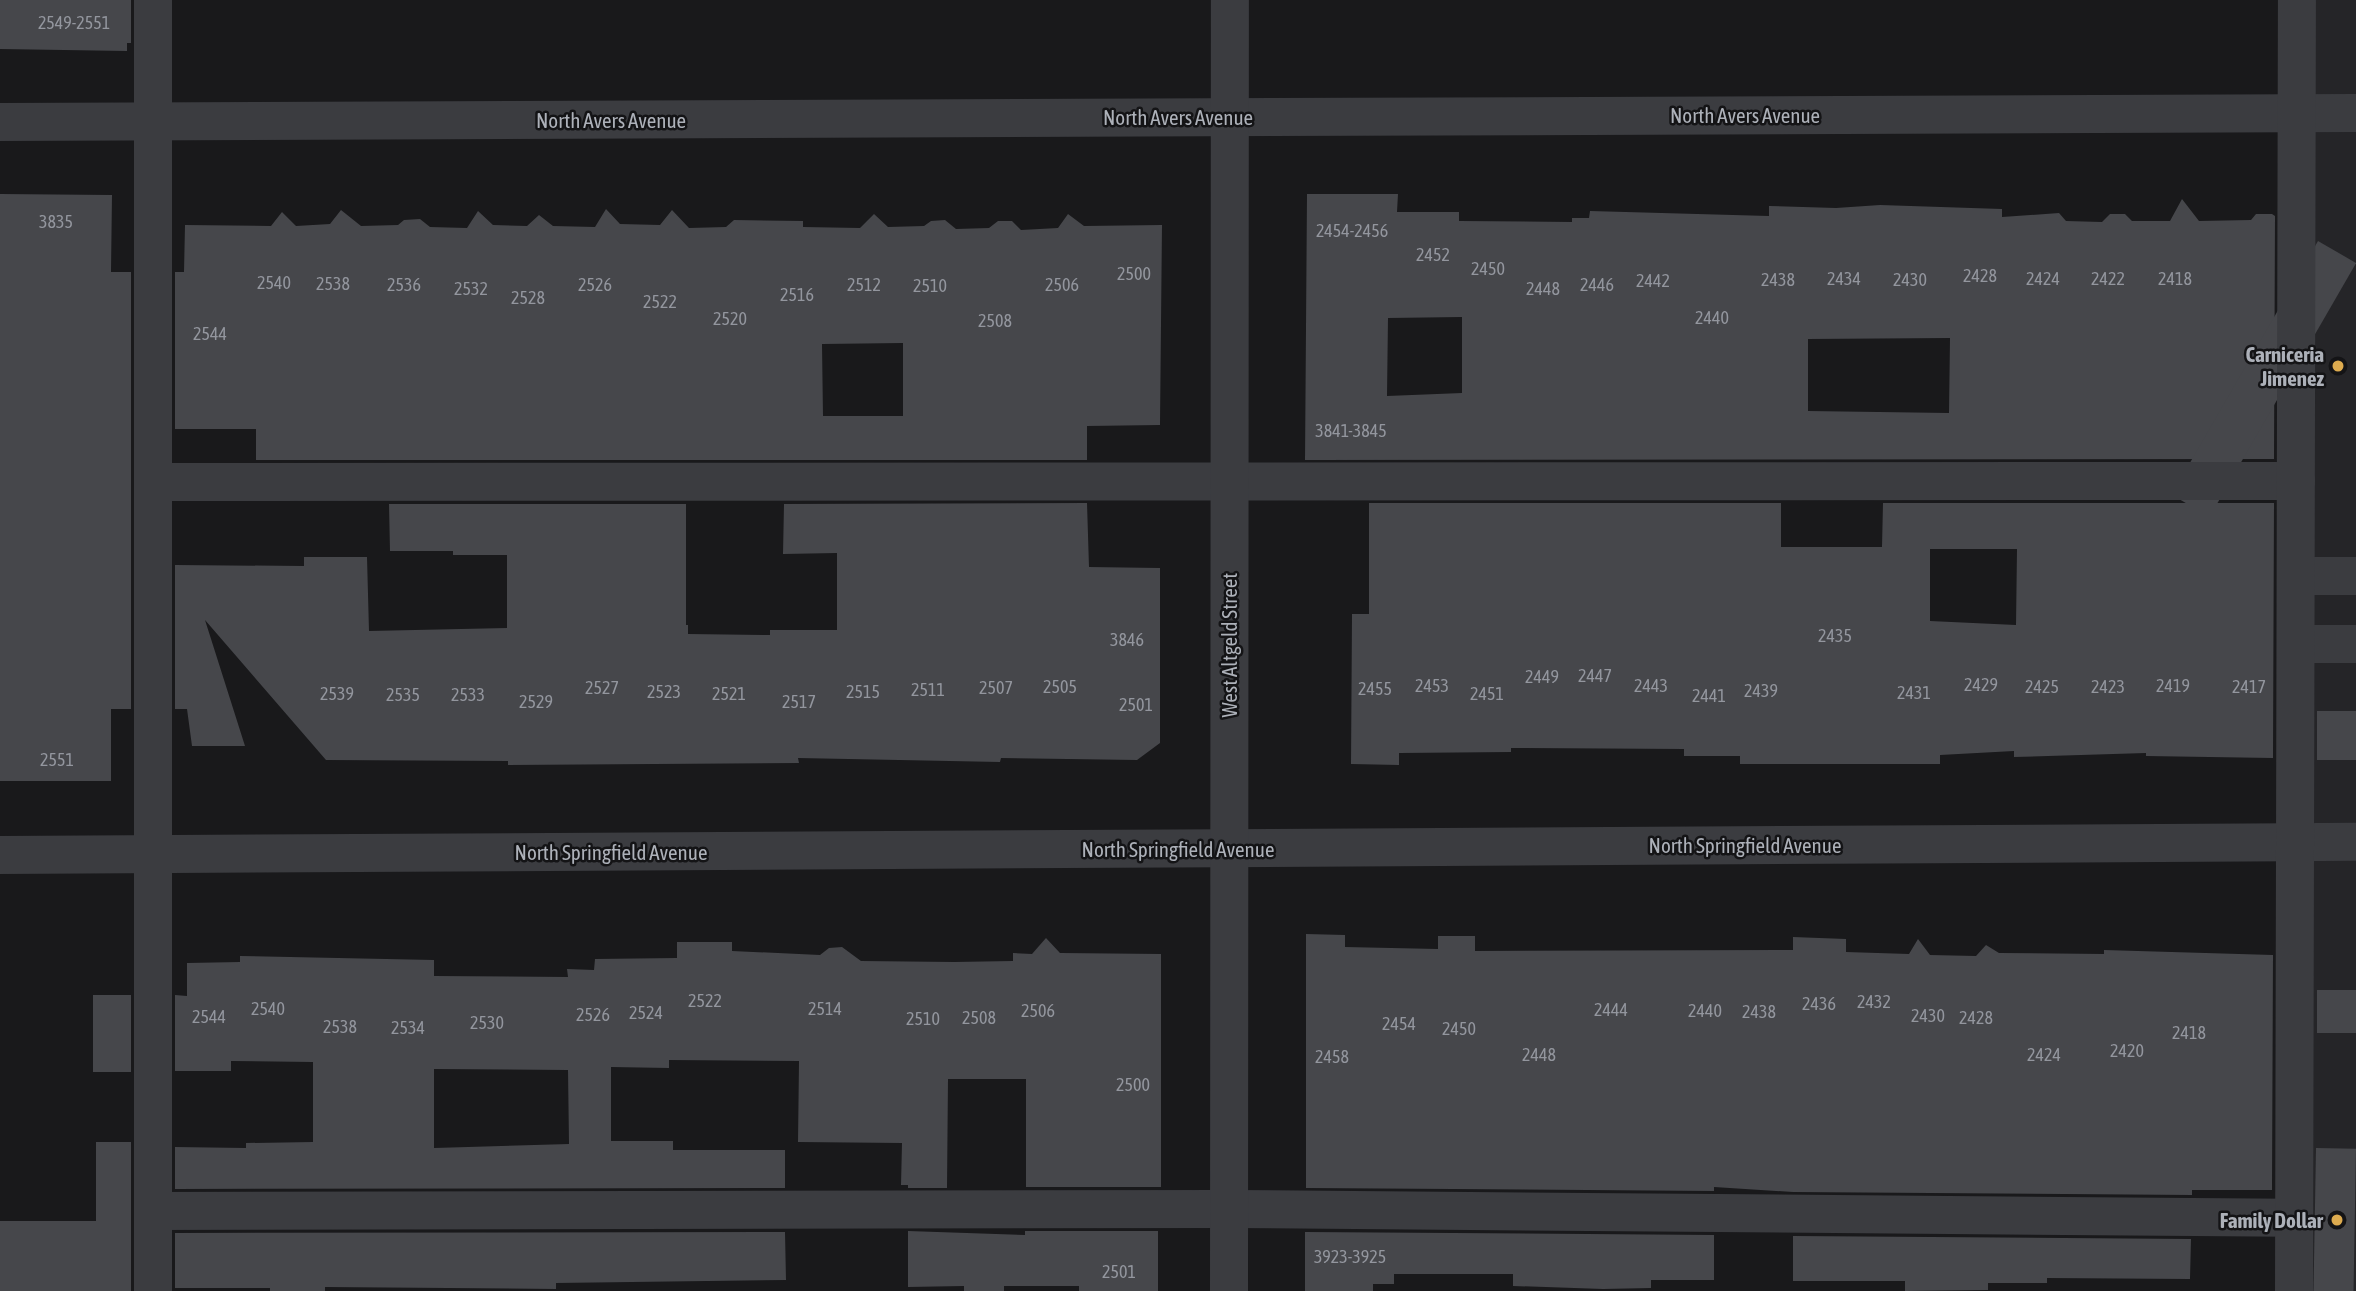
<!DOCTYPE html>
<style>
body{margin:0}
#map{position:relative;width:2356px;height:1291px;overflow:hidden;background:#19191b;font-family:"Asap Condensed",sans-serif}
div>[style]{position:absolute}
.built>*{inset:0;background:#252528;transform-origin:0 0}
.building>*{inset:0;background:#46474b;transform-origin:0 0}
.minor>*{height:38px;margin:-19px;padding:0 19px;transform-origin:19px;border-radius:19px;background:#3b3c40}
.dots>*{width:19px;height:19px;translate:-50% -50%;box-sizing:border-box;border:4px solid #141416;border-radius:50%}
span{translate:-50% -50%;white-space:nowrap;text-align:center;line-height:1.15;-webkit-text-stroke:5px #141416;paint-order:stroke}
.number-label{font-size:18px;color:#93969e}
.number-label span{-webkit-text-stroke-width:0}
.street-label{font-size:21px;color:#adb1b9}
.poi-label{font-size:21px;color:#adb1b9;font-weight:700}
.right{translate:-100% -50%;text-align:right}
</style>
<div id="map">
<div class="built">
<div style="left:2305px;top:0;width:51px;height:1291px"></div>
</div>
<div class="building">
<div style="clip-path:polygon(0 0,131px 0,131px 43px,127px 43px,127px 51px,0 49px)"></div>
<div style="clip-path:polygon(0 194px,112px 195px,111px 272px,131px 272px,131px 709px,111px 709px,111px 781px,0 781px)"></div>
<div style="clip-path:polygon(evenodd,1307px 194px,1398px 194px,1397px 212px,1459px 212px,1459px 221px,1572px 222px,1572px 218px,1589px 218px,1590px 211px,1769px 216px,1769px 206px,1836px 208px,1880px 205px,2002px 209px,2002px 217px,2059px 213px,2066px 221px,2102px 222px,2110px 214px,2125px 214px,2132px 221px,2170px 221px,2182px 199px,2199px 221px,2251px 220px,2256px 214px,2272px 214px,2275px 216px,2274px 459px,1305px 460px,1307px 194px,1462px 317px,1462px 393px,1387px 396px,1388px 318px,1462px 317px,1307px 194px,1950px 338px,1949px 413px,1808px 411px,1808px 339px,1950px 338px)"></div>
<div style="clip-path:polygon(evenodd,606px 209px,620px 224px,660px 225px,672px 210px,689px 228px,726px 227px,734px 220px,803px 221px,803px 227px,860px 228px,874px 214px,888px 227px,924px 226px,931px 221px,945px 220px,956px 229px,989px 228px,998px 221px,1012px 221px,1021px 230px,1058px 228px,1068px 214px,1084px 226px,1162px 225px,1160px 425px,1087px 426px,1087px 460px,256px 460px,256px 429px,175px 429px,175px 272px,184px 272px,185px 225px,271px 226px,282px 212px,296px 226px,330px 224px,341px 210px,361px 226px,398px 225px,404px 220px,420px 219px,430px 227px,467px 228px,478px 211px,493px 225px,527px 226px,539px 215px,553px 226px,595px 227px,606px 209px,903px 343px,903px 416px,823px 416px,822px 344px,903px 343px)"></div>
<div style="left:2318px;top:241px;width:44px;height:293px;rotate:30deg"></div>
<div style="clip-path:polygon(1087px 503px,1089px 567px,1160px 568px,1160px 743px,1137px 760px,1001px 758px,1000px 762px,798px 758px,799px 763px,508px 765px,508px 761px,326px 760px,205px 620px,245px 746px,192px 746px,187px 709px,175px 709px,175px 565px,304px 566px,304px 557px,367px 557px,369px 631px,507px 628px,507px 555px,453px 555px,453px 551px,390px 551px,389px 504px,686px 504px,686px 625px,688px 625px,688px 634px,770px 635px,770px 630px,837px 630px,837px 553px,783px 554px,784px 504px)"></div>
<div style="clip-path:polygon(evenodd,1369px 503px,1781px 503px,1781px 547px,1882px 547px,1883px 503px,2274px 503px,2273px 758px,2146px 756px,2146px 753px,2014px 757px,2014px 751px,1940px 755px,1940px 764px,1740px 764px,1740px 756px,1684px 756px,1684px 749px,1511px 748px,1511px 752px,1399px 753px,1399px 765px,1351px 764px,1352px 614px,1369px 614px,1369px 503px,1930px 549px,2017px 549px,2016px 625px,1930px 621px,1930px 549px)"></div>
<div style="left:2356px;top:711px;width:49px;height:39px;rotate:90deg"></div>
<div style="clip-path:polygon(1306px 934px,1345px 935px,1345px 947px,1438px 949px,1438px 936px,1475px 936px,1475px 951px,1793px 950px,1793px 937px,1846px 939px,1846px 952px,1909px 954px,1918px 939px,1930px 955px,1976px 956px,1986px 945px,1999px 953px,2104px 954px,2104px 950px,2273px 955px,2272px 1190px,2192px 1190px,2192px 1195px,1793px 1192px,1714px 1187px,1714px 1191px,1306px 1188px)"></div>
<div style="clip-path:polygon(evenodd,1046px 938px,1060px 953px,1161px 954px,1161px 1187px,1026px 1187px,1026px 1079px,948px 1079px,947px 1188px,908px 1188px,908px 1185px,901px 1185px,902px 1143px,798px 1142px,799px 1061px,669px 1060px,669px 1068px,611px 1067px,611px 1141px,673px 1141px,673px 1150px,785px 1150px,785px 1188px,175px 1189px,175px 1147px,246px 1148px,246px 1143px,313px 1142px,313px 1062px,231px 1061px,231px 1071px,175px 1071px,175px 995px,187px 996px,187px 963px,240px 962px,240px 956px,434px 960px,434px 976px,568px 977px,567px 969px,594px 970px,595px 959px,677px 958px,677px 942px,732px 942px,732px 951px,820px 955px,829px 948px,842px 947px,861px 961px,954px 962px,1013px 961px,1013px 953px,1032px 954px,1046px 938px,434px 1069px,568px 1070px,569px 1144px,434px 1148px,434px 1069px)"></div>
<div style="left:2317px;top:990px;width:39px;height:43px"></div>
<div style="left:93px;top:995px;width:38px;height:77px"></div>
<div style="clip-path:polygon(96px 1142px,131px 1142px,131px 1291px,0 1291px,0 1221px,96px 1221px)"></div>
<div style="left:2316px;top:1148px;width:40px;height:143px;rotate:1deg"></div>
<div style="clip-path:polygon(908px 1231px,1025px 1235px,1025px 1231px,1158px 1231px,1158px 1291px,1079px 1291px,1079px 1286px,1004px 1286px,1004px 1291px,964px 1291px,964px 1286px,908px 1287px)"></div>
<div style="clip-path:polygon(785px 1232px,786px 1280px,556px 1283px,556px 1289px,325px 1287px,325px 1291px,270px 1291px,270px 1288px,175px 1288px,175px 1233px)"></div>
<div style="clip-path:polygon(1305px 1232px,1714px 1235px,1714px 1280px,1651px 1280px,1651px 1288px,1603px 1289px,1513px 1286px,1513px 1274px,1394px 1274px,1394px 1284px,1373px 1284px,1373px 1291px,1305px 1291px)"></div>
<div style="clip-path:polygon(1793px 1236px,2191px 1239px,2190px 1279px,2047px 1278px,2047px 1283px,1988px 1283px,1988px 1290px,1905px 1291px,1905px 1281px,1793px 1281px)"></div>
</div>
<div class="minor">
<div style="left:0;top:122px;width:2356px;rotate:-0.22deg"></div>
<div style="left:153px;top:482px;width:2143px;rotate:-0.03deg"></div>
<div style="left:2296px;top:576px;width:60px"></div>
<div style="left:2296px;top:644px;width:60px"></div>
<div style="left:0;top:855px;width:2356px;rotate:-0.32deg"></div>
<div style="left:153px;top:1211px;width:1076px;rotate:-0.11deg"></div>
<div style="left:1229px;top:1209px;width:1065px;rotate:0.48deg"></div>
<div style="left:153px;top:1291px;width:1291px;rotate:-90deg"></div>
<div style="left:1229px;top:1291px;width:1291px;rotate:-89.96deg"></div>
<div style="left:2294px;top:1291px;width:1291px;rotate:-89.87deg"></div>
</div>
<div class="dots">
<div style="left:2338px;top:366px;background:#ddab4f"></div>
<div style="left:2337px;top:1220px;background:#ddab4f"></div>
</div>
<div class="number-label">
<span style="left:74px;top:23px">2549-2551</span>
<span style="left:56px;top:222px">3835</span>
<span style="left:1352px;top:231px">2454-2456</span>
<span style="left:1433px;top:255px">2452</span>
<span style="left:1488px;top:269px">2450</span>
<span style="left:1134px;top:274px">2500</span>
<span style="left:1980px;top:276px">2428</span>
<span style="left:1844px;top:279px">2434</span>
<span style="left:2043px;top:279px">2424</span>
<span style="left:2108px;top:279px">2422</span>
<span style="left:2175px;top:279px">2418</span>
<span style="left:1778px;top:280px">2438</span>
<span style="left:1910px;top:280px">2430</span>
<span style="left:1653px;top:281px">2442</span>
<span style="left:274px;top:283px">2540</span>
<span style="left:333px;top:284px">2538</span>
<span style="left:404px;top:285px">2536</span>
<span style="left:595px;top:285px">2526</span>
<span style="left:864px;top:285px">2512</span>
<span style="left:1062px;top:285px">2506</span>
<span style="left:1597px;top:285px">2446</span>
<span style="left:930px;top:286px">2510</span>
<span style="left:471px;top:289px">2532</span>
<span style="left:1543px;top:289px">2448</span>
<span style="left:797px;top:295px">2516</span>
<span style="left:528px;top:298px">2528</span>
<span style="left:660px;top:302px">2522</span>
<span style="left:1712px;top:318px">2440</span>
<span style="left:730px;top:319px">2520</span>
<span style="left:995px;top:321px">2508</span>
<span style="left:210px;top:334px">2544</span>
<span style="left:1351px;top:431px">3841-3845</span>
<span style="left:1835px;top:636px">2435</span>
<span style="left:1127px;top:640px">3846</span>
<span style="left:1595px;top:676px">2447</span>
<span style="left:1542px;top:677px">2449</span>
<span style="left:1981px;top:685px">2429</span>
<span style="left:1432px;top:686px">2453</span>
<span style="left:1651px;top:686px">2443</span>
<span style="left:2173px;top:686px">2419</span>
<span style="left:1060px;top:687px">2505</span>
<span style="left:2042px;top:687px">2425</span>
<span style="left:2108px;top:687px">2423</span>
<span style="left:2249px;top:687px">2417</span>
<span style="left:602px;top:688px">2527</span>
<span style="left:996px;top:688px">2507</span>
<span style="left:1375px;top:689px">2455</span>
<span style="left:928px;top:690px">2511</span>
<span style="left:1761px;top:691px">2439</span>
<span style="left:664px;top:692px">2523</span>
<span style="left:863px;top:692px">2515</span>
<span style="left:1914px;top:693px">2431</span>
<span style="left:337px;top:694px">2539</span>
<span style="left:729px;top:694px">2521</span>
<span style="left:1487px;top:694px">2451</span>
<span style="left:403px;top:695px">2535</span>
<span style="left:468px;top:695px">2533</span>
<span style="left:1709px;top:696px">2441</span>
<span style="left:536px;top:702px">2529</span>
<span style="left:799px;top:702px">2517</span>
<span style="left:1136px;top:705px">2501</span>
<span style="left:57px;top:760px">2551</span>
<span style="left:705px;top:1001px">2522</span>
<span style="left:1874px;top:1002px">2432</span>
<span style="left:1819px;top:1004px">2436</span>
<span style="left:268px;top:1009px">2540</span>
<span style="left:825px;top:1009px">2514</span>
<span style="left:1611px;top:1010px">2444</span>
<span style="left:1038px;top:1011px">2506</span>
<span style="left:1705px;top:1011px">2440</span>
<span style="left:1759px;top:1012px">2438</span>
<span style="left:646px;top:1013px">2524</span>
<span style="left:593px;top:1015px">2526</span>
<span style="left:1928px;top:1016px">2430</span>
<span style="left:209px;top:1017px">2544</span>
<span style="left:979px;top:1018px">2508</span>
<span style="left:1976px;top:1018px">2428</span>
<span style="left:923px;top:1019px">2510</span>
<span style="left:487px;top:1023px">2530</span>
<span style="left:1399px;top:1024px">2454</span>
<span style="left:340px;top:1027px">2538</span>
<span style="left:408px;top:1028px">2534</span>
<span style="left:1459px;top:1029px">2450</span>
<span style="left:2189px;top:1033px">2418</span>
<span style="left:2127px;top:1051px">2420</span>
<span style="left:1539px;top:1055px">2448</span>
<span style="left:2044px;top:1055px">2424</span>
<span style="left:1332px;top:1057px">2458</span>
<span style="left:1133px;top:1085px">2500</span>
<span style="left:1350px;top:1257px">3923-3925</span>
<span style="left:1119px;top:1272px">2501</span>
</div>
<div class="street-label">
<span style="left:1745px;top:115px">North Avers Avenue</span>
<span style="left:1178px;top:117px">North Avers Avenue</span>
<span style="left:611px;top:120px">North Avers Avenue</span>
<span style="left:1229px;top:645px;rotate:-90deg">West Altgeld Street</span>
<span style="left:1745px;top:845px">North Springfield Avenue</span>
<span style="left:1178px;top:849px">North Springfield Avenue</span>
<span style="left:611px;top:852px">North Springfield Avenue</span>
</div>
<div class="poi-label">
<span class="right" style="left:2324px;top:366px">Carniceria<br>Jimenez</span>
<span class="right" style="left:2323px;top:1220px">Family Dollar</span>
</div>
</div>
